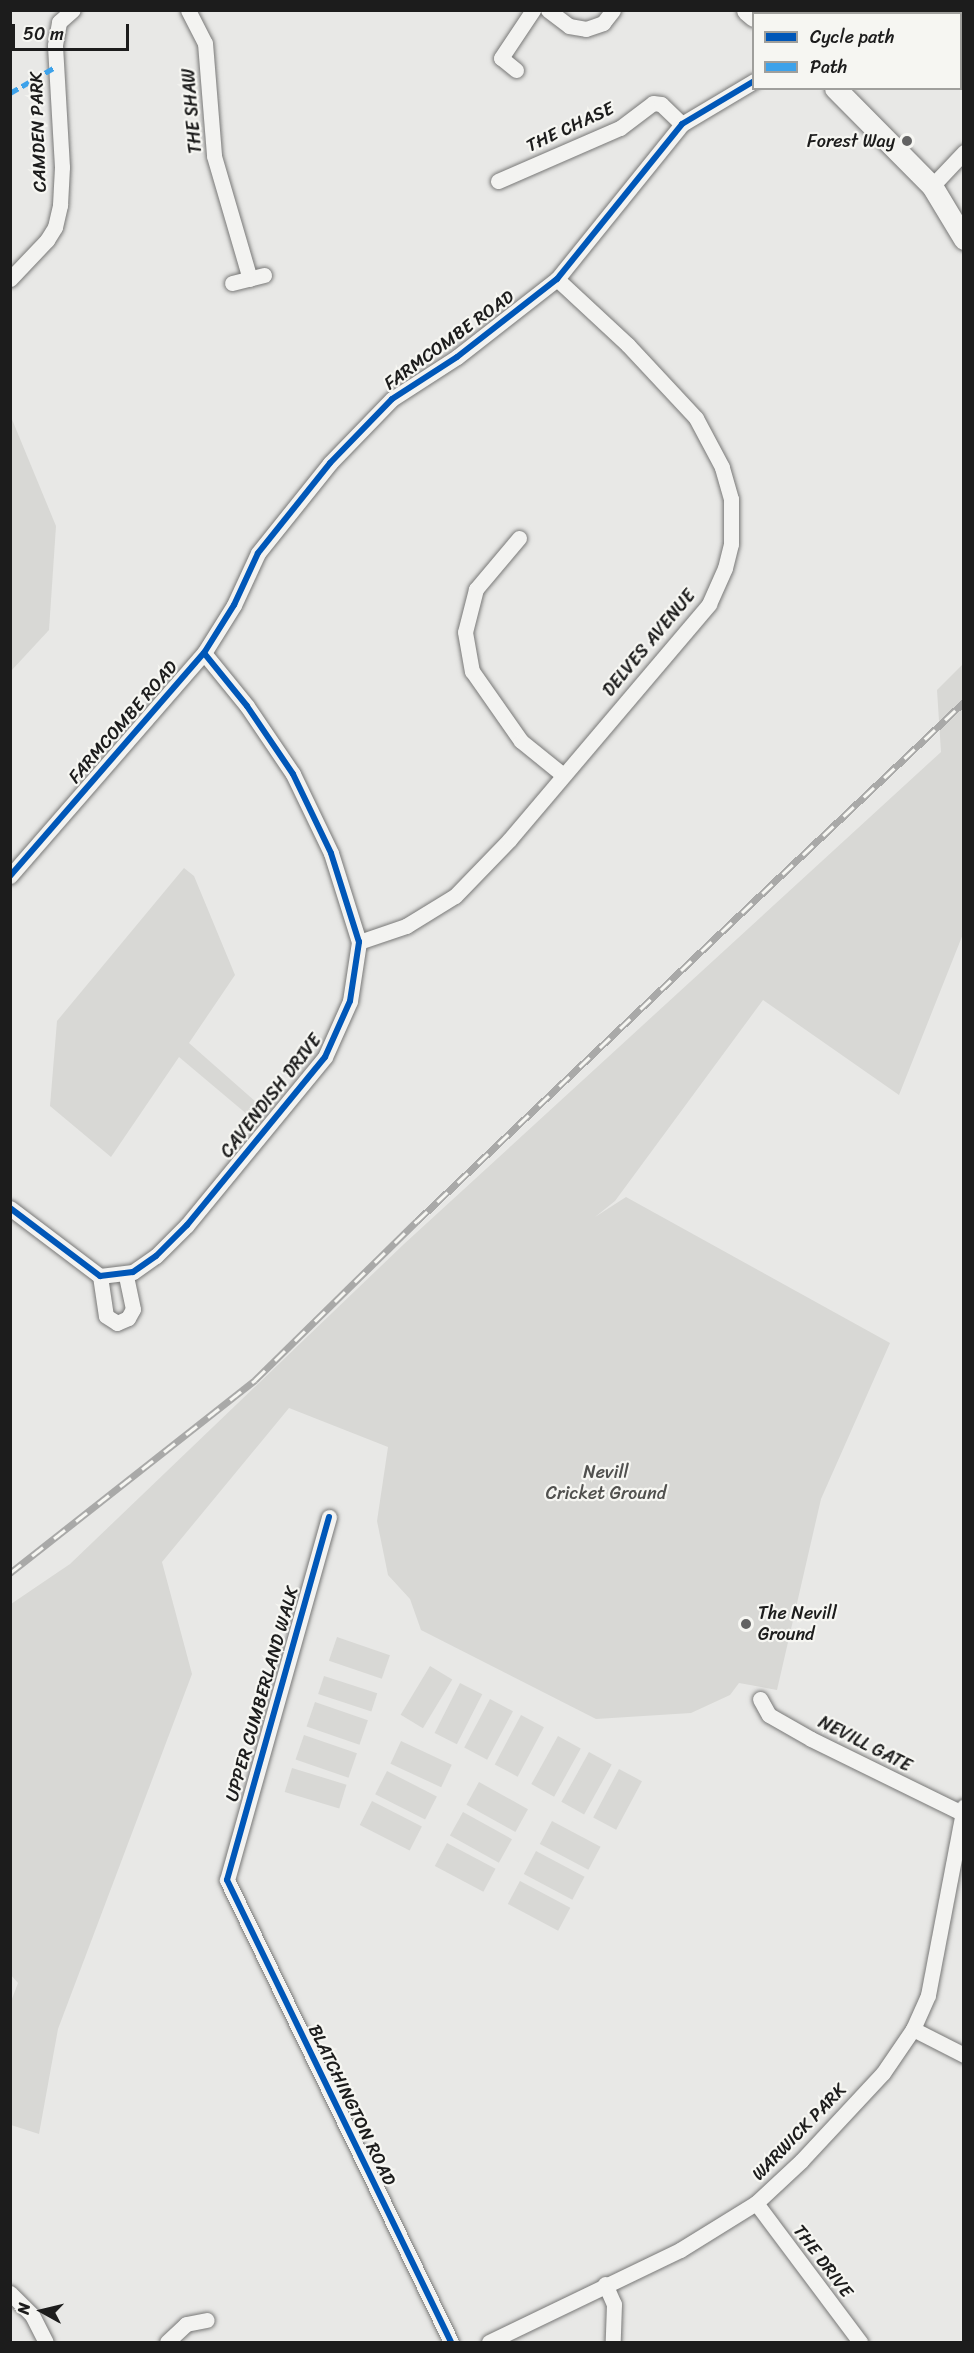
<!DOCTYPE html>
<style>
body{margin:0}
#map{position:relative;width:974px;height:2353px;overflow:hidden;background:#e8e8e6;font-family:Sriracha,sans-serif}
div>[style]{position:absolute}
.green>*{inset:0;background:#d8d8d5;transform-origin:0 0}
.roads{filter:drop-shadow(0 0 2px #787877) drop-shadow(0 0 2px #787877)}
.street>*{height:15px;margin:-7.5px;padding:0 7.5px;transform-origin:7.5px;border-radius:7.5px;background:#f3f3f1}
.secondary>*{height:21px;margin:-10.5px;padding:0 10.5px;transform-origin:10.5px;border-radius:10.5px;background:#f3f3f1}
.rail>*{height:7px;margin-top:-3.5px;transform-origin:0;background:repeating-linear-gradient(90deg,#f6f6f2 0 14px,#a9a9a8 0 28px);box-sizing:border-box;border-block:2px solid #a9a9a8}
.quiet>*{height:4.5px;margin-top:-2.25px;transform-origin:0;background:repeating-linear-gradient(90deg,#3da2ea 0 9px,transparent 0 13.5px)}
.cycleway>*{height:6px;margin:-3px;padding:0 3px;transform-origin:3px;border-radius:3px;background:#0057b8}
.dots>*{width:16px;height:16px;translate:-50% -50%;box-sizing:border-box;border:3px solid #f6f6f2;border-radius:50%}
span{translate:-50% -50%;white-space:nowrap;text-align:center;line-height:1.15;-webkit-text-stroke:4.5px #f6f6f2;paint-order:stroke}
.street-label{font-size:18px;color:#1c1c1c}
.poi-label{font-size:18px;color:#1c1c1c}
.right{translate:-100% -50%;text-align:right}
.left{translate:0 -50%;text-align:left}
.park-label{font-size:18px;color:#51514f}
.frame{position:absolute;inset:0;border:12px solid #1c1c1c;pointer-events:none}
.legend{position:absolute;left:752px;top:12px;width:210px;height:78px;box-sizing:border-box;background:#f6f6f2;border:2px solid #9f9f9c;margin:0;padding:8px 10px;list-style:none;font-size:18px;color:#1c1c1c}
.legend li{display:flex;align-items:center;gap:12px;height:30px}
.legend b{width:30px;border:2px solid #9f9f9c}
.north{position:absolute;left:12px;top:2281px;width:60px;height:60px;-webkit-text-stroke:4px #f6f6f2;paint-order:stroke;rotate:278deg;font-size:16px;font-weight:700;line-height:24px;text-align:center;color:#1c1c1c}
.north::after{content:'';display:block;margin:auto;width:21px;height:27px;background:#1c1c1c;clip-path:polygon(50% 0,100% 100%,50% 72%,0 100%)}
.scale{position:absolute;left:12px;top:24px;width:117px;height:27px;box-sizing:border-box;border:3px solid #1c1c1c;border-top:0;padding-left:8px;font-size:18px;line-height:21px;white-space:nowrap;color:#1c1c1c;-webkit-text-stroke:4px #f6f6f2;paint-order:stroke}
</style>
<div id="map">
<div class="green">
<div style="clip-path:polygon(11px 417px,56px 526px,49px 630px,11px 671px)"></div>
<div style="clip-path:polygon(963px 664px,963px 934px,899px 1095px,763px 1000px,615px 1201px,595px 1217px,626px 1197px,890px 1343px,821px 1499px,777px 1690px,739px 1683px,730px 1695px,691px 1713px,596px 1719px,421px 1630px,410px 1599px,388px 1575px,377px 1521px,388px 1447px,289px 1408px,162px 1562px,192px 1674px,58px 2029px,39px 2134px,11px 2125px,10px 2004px,18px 1983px,10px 1974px,11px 1604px,70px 1564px,404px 1244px,941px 752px,937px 690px)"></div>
<div style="clip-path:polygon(184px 868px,194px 876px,235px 975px,189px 1043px,265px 1110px,255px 1121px,179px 1057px,111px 1157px,50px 1106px,57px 1021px)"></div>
<div style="left:337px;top:1637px;width:56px;height:25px;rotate:19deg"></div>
<div style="left:430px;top:1666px;width:26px;height:57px;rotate:31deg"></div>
<div style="left:324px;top:1676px;width:56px;height:19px;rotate:18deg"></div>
<div style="left:460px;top:1683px;width:25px;height:56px;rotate:27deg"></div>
<div style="left:490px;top:1699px;width:26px;height:55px;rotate:28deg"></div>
<div style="left:315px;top:1702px;width:56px;height:26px;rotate:19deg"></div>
<div style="left:521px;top:1715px;width:26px;height:56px;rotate:28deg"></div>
<div style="left:304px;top:1735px;width:56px;height:26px;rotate:19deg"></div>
<div style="left:558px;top:1736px;width:26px;height:55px;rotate:29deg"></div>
<div style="left:401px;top:1741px;width:56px;height:25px;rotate:25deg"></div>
<div style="left:589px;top:1752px;width:26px;height:57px;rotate:29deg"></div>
<div style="left:292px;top:1768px;width:57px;height:25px;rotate:17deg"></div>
<div style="left:619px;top:1769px;width:26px;height:55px;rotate:28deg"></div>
<div style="left:387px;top:1771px;width:56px;height:26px;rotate:27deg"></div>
<div style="left:479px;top:1782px;width:56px;height:26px;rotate:29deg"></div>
<div style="left:372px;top:1801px;width:56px;height:27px;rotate:27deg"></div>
<div style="left:463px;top:1812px;width:56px;height:27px;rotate:29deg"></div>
<div style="left:552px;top:1821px;width:55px;height:26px;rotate:28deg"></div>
<div style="left:447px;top:1843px;width:55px;height:26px;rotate:28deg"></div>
<div style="left:536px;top:1851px;width:55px;height:26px;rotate:28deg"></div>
<div style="left:520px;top:1881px;width:57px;height:26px;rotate:28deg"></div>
</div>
<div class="roads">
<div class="street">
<div style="left:188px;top:10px;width:37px;rotate:63deg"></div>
<div style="left:205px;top:43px;width:113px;rotate:85.4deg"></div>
<div style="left:214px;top:156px;width:128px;rotate:73.7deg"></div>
<div style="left:548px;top:10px;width:26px;rotate:37deg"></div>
<div style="left:569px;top:26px;width:17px;rotate:10deg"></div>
<div style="left:586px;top:29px;width:18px;rotate:-19deg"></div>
<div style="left:603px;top:23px;width:16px;rotate:-52deg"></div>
<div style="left:946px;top:10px;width:5px;rotate:53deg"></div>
<div style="left:810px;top:14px;width:4px;rotate:-90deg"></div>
<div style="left:960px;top:25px;width:5px;rotate:37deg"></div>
<div style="left:516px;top:70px;width:19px;rotate:-141deg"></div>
<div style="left:501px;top:58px;width:58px;rotate:-56.3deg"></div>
<div style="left:498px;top:181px;width:133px;rotate:-23.5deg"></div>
<div style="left:620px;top:128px;width:41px;rotate:-37.1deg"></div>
<div style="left:653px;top:103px;width:8px;rotate:7deg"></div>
<div style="left:661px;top:104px;width:29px;rotate:44deg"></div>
<div style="left:932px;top:186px;width:47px;rotate:-46.7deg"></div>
<div style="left:10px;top:279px;width:54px;rotate:-46.5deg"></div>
<div style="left:47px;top:240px;width:15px;rotate:-58deg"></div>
<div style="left:55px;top:227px;width:23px;rotate:-77deg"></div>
<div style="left:60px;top:205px;width:38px;rotate:-87deg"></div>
<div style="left:62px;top:167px;width:122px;rotate:-93.3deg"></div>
<div style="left:55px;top:45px;width:23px;rotate:-80deg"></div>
<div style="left:59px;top:22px;width:18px;rotate:-41deg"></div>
<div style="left:232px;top:283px;width:33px;rotate:-14deg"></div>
<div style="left:519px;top:538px;width:67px;rotate:130.1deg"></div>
<div style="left:476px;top:589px;width:44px;rotate:104.3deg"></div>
<div style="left:465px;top:632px;width:40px;rotate:80deg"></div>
<div style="left:472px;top:671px;width:85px;rotate:55deg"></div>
<div style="left:521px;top:741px;width:54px;rotate:39deg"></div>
<div style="left:10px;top:876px;width:296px;rotate:-49deg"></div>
<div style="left:204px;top:653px;width:57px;rotate:-58deg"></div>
<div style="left:234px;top:605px;width:57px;rotate:-65.2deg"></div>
<div style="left:258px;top:553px;width:115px;rotate:-51.3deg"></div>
<div style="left:330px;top:463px;width:89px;rotate:-45.9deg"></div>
<div style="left:392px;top:399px;width:77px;rotate:-32.9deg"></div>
<div style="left:457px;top:357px;width:127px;rotate:-38deg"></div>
<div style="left:557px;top:279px;width:199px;rotate:-51.1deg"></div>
<div style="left:682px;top:124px;width:84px;rotate:-30.8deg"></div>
<div style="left:359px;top:942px;width:50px;rotate:-18.8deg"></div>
<div style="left:406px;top:926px;width:57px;rotate:-31.5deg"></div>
<div style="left:455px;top:896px;width:79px;rotate:-46deg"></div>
<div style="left:510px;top:839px;width:308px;rotate:-49.7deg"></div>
<div style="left:709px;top:604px;width:39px;rotate:-66deg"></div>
<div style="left:725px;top:568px;width:25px;rotate:-76deg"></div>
<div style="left:731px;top:544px;width:45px;rotate:-90deg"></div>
<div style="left:731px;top:499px;width:33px;rotate:-106deg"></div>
<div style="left:722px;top:467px;width:55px;rotate:-118deg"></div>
<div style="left:696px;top:418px;width:100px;rotate:-133deg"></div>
<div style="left:628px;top:345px;width:97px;rotate:-137.1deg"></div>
<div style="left:10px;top:1208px;width:113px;rotate:37.1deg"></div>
<div style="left:100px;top:1276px;width:33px;rotate:-7deg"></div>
<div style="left:133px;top:1272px;width:28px;rotate:-35deg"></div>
<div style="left:156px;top:1256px;width:44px;rotate:-45deg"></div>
<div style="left:187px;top:1225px;width:217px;rotate:-50.6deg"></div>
<div style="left:325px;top:1057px;width:61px;rotate:-65.9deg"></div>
<div style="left:350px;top:1001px;width:60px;rotate:-81.3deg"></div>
<div style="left:359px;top:942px;width:93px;rotate:-107.5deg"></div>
<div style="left:331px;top:853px;width:88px;rotate:-115.7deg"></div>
<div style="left:293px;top:774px;width:82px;rotate:-124.1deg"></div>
<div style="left:247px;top:706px;width:68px;rotate:-129.1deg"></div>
<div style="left:100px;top:1276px;width:40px;rotate:81.5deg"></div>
<div style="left:106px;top:1316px;width:13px;rotate:32deg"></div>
<div style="left:117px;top:1323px;width:12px;rotate:-24deg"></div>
<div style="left:128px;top:1318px;width:10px;rotate:-61deg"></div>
<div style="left:133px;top:1309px;width:35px;rotate:-102deg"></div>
<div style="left:329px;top:1517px;width:377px;rotate:105.7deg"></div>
<div style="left:227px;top:1880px;width:513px;rotate:64.13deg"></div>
<div style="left:760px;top:1699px;width:18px;rotate:61deg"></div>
<div style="left:769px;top:1715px;width:48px;rotate:29.7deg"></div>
<div style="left:811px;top:1739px;width:168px;rotate:26.1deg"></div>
<div style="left:913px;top:2029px;width:57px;rotate:27deg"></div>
<div style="left:756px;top:2203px;width:174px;rotate:53.2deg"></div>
<div style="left:605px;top:2284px;width:22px;rotate:66deg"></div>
<div style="left:614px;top:2304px;width:38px;rotate:92deg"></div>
<div style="left:10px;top:2293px;width:31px;rotate:45deg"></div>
<div style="left:32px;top:2315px;width:30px;rotate:63deg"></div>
<div style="left:167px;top:2342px;width:26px;rotate:-43deg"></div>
<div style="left:186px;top:2324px;width:21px;rotate:-11deg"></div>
<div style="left:489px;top:2342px;width:212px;rotate:-25.7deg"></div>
<div style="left:680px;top:2250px;width:89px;rotate:-31.7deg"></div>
<div style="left:756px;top:2203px;width:62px;rotate:-43deg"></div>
<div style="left:801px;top:2161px;width:120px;rotate:-47deg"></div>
<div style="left:883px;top:2073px;width:53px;rotate:-55.7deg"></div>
<div style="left:913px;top:2029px;width:37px;rotate:-66deg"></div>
<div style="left:928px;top:1995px;width:192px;rotate:-79.2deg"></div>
</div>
<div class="secondary">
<div style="left:747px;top:10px;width:9px;rotate:41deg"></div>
<div style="left:835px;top:88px;width:138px;rotate:45.3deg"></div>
<div style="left:932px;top:186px;width:62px;rotate:58.9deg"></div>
</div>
</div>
<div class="rail">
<div style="left:10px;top:1573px;width:312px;rotate:-38.2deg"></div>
<div style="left:255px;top:1380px;width:227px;rotate:-44.5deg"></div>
<div style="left:417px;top:1221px;width:754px;rotate:-43.5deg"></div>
</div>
<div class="quiet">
<div style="left:10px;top:93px;width:52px;rotate:-30deg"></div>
</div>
<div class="cycleway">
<div style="left:10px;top:876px;width:296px;rotate:-49deg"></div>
<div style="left:204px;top:653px;width:57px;rotate:-58deg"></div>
<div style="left:234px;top:605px;width:57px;rotate:-65.2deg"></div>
<div style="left:258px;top:553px;width:115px;rotate:-51.3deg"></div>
<div style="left:330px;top:463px;width:89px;rotate:-45.9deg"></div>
<div style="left:392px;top:399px;width:77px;rotate:-32.9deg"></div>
<div style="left:457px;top:357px;width:127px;rotate:-38deg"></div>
<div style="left:557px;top:279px;width:199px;rotate:-51.1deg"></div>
<div style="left:682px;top:124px;width:84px;rotate:-30.8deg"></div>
<div style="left:10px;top:1208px;width:113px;rotate:37.1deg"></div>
<div style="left:100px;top:1276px;width:33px;rotate:-7deg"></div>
<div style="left:133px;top:1272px;width:28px;rotate:-35deg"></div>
<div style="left:156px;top:1256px;width:44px;rotate:-45deg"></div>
<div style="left:187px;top:1225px;width:217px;rotate:-50.6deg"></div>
<div style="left:325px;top:1057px;width:61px;rotate:-65.9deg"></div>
<div style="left:350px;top:1001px;width:60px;rotate:-81.3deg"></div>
<div style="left:359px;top:942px;width:93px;rotate:-107.5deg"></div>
<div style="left:331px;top:853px;width:88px;rotate:-115.7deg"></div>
<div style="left:293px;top:774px;width:82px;rotate:-124.1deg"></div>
<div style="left:247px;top:706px;width:68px;rotate:-129.1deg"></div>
<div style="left:329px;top:1517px;width:377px;rotate:105.7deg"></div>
<div style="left:227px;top:1880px;width:513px;rotate:64.13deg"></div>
</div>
<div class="dots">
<div style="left:907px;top:141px;background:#636363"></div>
<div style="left:746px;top:1624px;background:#636363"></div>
</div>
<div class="street-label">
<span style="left:192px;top:111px;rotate:-95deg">THE SHAW</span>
<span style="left:570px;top:127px;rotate:-25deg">THE CHASE</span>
<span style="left:38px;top:132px;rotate:-92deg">CAMDEN PARK</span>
<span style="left:449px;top:340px;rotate:-36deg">FARMCOMBE ROAD</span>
<span style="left:649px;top:643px;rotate:-50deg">DELVES AVENUE</span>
<span style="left:123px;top:722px;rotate:-49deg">FARMCOMBE ROAD</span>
<span style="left:271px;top:1096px;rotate:-52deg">CAVENDISH DRIVE</span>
<span style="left:262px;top:1694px;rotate:-74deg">UPPER CUMBERLAND WALK</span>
<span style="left:865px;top:1744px;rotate:27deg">NEVILL GATE</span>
<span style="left:352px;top:2105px;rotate:64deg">BLATCHINGTON ROAD</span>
<span style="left:799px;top:2132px;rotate:-46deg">WARWICK PARK</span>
<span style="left:823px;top:2261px;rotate:53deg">THE DRIVE</span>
</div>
<div class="poi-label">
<span class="right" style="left:895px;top:141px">Forest Way</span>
<span class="left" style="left:758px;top:1624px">The Nevill<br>Ground</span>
</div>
<div class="park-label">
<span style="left:606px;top:1483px">Nevill<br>Cricket Ground</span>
</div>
<div class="frame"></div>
<ul class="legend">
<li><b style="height:8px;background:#0057b8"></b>Cycle path</li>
<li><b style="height:8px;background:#3da2ea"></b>Path</li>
</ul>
<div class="north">N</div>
<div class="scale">50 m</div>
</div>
